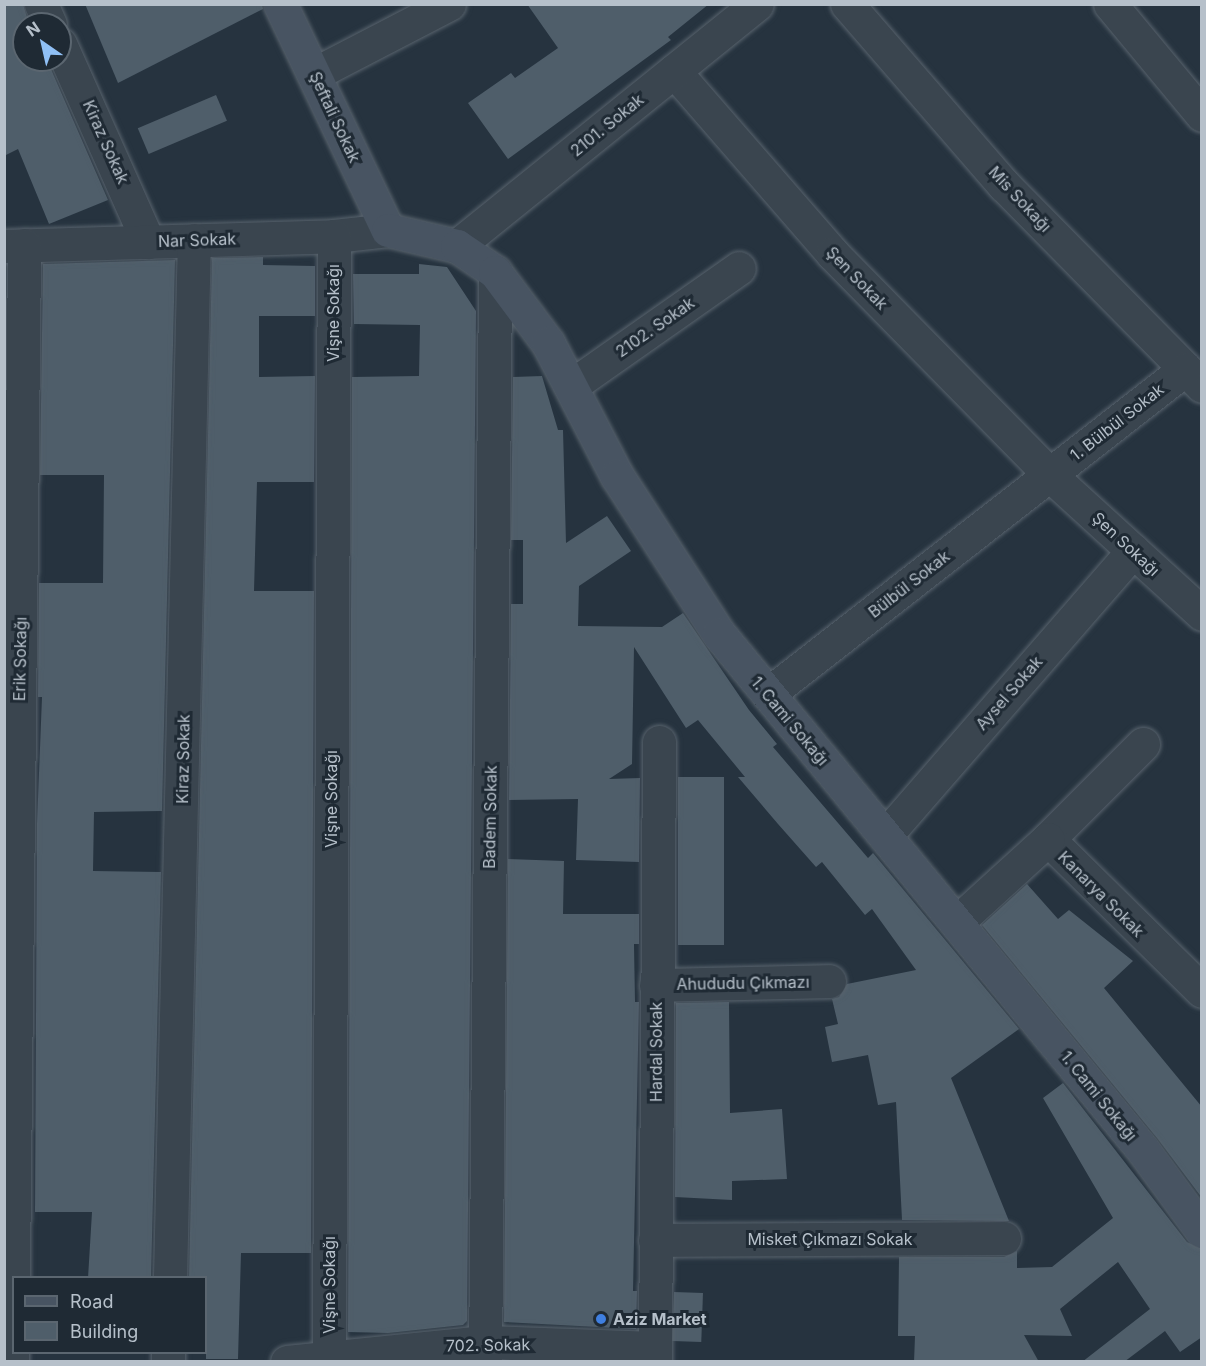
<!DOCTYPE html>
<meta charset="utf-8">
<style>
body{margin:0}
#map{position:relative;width:1206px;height:1366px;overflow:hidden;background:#26333f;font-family:Inter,sans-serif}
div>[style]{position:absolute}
.building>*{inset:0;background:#4f5e6a;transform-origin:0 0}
.roads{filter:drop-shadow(0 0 2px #58636d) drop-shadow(0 0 2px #58636d)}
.street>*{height:33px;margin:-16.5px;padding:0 16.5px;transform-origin:16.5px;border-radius:16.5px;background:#3a454f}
.secondary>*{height:33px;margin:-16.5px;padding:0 16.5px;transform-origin:16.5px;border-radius:16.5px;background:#485462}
.dots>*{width:16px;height:16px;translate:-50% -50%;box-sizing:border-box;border:3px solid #1f2a34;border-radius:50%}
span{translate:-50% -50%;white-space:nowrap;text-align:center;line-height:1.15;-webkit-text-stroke:6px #1f2a34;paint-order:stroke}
.street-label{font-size:16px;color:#b6c0ca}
.poi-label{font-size:16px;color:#b6c0ca;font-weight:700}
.left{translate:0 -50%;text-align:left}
.frame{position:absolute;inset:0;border:6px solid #b6c0ca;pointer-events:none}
.legend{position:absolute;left:12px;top:1276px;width:195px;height:78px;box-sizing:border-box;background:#1f2a34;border:2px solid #5b6670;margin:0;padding:8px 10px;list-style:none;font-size:18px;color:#b6c0ca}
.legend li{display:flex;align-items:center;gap:12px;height:30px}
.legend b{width:30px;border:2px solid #5b6670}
.north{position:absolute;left:12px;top:12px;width:60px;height:60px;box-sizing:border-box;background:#1f2a34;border:2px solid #5b6670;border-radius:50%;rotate:326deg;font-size:16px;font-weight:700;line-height:24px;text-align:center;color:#b6c0ca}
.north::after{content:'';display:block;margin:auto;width:21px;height:27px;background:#90c0f5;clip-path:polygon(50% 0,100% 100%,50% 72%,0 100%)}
</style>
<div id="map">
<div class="building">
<div style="clip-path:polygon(4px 4px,23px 4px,29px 24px,24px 24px,24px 60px,47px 60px,108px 200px,49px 224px,18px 149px,4px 156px)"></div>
<div style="clip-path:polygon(85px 4px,262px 4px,263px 9px,118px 83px)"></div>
<div style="clip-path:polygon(527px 4px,709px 4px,668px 37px,671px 40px,508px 159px,468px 103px,511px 73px,515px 78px,558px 48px)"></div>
<div style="left:216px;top:95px;width:28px;height:85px;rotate:67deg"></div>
<div style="clip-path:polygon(263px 257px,263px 265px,315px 266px,315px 316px,259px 316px,259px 377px,315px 376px,314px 482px,257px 482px,254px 591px,314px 591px,311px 1253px,241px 1253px,238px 1359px,206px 1359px,206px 1278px,189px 1278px,212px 258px)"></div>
<div style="clip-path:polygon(175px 260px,162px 811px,94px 812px,93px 871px,161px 872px,151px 1278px,88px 1278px,92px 1212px,35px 1212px,37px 824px,42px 697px,38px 697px,39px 583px,103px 583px,104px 475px,40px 475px,43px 264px)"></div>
<div style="clip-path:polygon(419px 264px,447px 267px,476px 311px,467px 1321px,463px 1325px,388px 1333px,348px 1332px,352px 377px,419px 376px,420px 325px,354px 324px,353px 274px,419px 274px)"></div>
<div style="clip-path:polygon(542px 376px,558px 430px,563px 430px,566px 543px,607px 516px,631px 551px,579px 586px,578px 626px,662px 627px,683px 613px,749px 710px,777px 744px,773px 747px,868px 858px,873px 853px,1019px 1029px,951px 1078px,1009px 1221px,902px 1220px,896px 1102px,878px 1105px,868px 1055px,832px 1062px,825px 1027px,838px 1024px,832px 999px,839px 997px,847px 984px,916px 970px,872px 909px,865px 915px,822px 862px,816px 867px,778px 824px,738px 777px,745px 777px,698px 720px,686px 728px,634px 647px,632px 764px,609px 779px,640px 778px,639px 862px,576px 860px,578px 799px,509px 800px,511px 604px,523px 604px,523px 540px,511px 540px,513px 377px)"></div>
<div style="left:724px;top:777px;width:168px;height:46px;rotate:90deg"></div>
<div style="clip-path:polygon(508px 859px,564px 861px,563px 914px,639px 914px,639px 944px,634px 944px,635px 1002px,639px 1002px,633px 1291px,637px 1291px,636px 1329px,504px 1322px)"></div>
<div style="clip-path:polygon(1027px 884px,1058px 919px,1069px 910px,1133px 961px,1104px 988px,1202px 1107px,1202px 1198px,1157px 1138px,982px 925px)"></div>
<div style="clip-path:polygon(729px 1002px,730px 1113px,782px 1109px,787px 1179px,732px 1181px,732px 1200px,675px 1197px,676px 1003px)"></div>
<div style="clip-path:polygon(1063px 1083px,1187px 1242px,1202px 1249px,1202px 1337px,1180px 1352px,1165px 1331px,1124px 1362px,1082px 1362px,1150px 1309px,1118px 1262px,1060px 1309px,1072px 1336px,1024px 1335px,1039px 1362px,914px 1362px,915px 1336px,898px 1336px,899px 1257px,1004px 1257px,1017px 1251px,1017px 1268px,1052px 1267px,1113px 1218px,1043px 1098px)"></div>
<div style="left:674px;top:1292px;width:29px;height:49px;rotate:2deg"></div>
</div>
<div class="roads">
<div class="street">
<div style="left:41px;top:4px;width:22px;rotate:66deg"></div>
<div style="left:847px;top:4px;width:240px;rotate:49.1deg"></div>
<div style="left:1004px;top:185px;width:282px;rotate:45.4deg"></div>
<div style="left:1110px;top:4px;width:144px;rotate:50.3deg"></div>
<div style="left:60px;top:44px;width:217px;rotate:66deg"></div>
<div style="left:674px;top:71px;width:242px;rotate:49deg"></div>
<div style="left:833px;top:254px;width:310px;rotate:45.5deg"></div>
<div style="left:1050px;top:475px;width:206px;rotate:42.4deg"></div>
<div style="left:314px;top:74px;width:152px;rotate:-27.4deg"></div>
<div style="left:4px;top:246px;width:330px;rotate:-1.7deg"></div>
<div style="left:334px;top:236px;width:54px;rotate:-6.3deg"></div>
<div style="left:457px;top:246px;width:385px;rotate:-38.9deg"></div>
<div style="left:571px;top:386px;width:205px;rotate:-35.1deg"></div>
<div style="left:768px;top:694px;width:529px;rotate:-37.93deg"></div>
<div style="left:1143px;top:744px;width:134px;rotate:135deg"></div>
<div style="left:1048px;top:839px;width:216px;rotate:44.6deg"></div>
<div style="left:885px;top:836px;width:378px;rotate:-49deg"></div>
<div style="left:957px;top:922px;width:123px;rotate:-42.4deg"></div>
<div style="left:656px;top:985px;width:173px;rotate:-1.3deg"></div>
<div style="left:655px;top:1240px;width:349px;rotate:-0.3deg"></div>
<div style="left:170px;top:1278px;width:1038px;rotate:-88.68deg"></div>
<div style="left:12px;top:1362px;width:1117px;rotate:-89.38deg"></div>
<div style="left:168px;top:1362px;width:10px;rotate:-90deg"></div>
<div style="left:287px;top:1362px;width:199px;rotate:-5.8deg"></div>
<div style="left:485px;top:1342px;width:170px;rotate:2deg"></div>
<div style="left:329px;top:1362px;width:1126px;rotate:-89.75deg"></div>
<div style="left:485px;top:1362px;width:1090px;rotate:-89.47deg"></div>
<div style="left:655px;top:1362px;width:620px;rotate:-89.63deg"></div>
</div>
<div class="secondary">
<div style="left:280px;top:4px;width:250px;rotate:64.5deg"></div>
<div style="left:388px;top:230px;width:71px;rotate:13.1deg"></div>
<div style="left:457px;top:246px;width:46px;rotate:34.4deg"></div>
<div style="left:495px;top:272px;width:89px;rotate:53.3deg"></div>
<div style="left:548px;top:343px;width:150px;rotate:62.6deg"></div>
<div style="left:617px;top:476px;width:188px;rotate:57.2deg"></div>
<div style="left:719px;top:634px;width:668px;rotate:50.59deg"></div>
<div style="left:1143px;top:1150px;width:100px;rotate:53.9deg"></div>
</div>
</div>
<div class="dots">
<div style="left:601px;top:1319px;background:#3f7fe0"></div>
</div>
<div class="street-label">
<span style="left:335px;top:117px;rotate:65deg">Şeftali Sokak</span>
<span style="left:607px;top:125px;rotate:-39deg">2101. Sokak</span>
<span style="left:106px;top:142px;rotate:66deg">Kiraz Sokak</span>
<span style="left:1020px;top:199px;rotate:47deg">Mis Sokağı</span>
<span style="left:197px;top:240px;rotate:-2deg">Nar Sokak</span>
<span style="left:857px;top:278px;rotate:46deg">Şen Sokak</span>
<span style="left:333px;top:313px;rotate:-90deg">Vişne Sokağı</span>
<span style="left:655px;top:327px;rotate:-35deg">2102. Sokak</span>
<span style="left:1117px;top:422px;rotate:-38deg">1. Bülbül Sokak</span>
<span style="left:1126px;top:544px;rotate:43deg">Şen Sokağı</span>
<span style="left:909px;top:584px;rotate:-38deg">Bülbül Sokak</span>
<span style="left:20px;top:659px;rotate:-89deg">Erik Sokağı</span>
<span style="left:1009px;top:693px;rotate:-49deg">Aysel Sokak</span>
<span style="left:790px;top:721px;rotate:50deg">1. Cami Sokağı</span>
<span style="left:183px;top:759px;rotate:-89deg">Kiraz Sokak</span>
<span style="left:331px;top:799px;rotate:-90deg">Vişne Sokağı</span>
<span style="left:490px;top:817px;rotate:-89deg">Badem Sokak</span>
<span style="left:1101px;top:894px;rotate:45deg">Kanarya Sokak</span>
<span style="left:743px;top:983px;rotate:-1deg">Ahududu Çıkmazı</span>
<span style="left:656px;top:1052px;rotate:-90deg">Hardal Sokak</span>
<span style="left:1099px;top:1096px;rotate:51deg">1. Cami Sokağı</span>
<span style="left:830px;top:1239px">Misket Çıkmazı Sokak</span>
<span style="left:329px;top:1285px;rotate:-90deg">Vişne Sokağı</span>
<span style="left:488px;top:1345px;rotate:-1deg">702. Sokak</span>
</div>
<div class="poi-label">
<span class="left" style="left:613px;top:1319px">Aziz Market</span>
</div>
<div class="frame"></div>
<ul class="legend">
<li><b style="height:8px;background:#485462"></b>Road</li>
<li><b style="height:16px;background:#4f5e6a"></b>Building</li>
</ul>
<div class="north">N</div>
</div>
